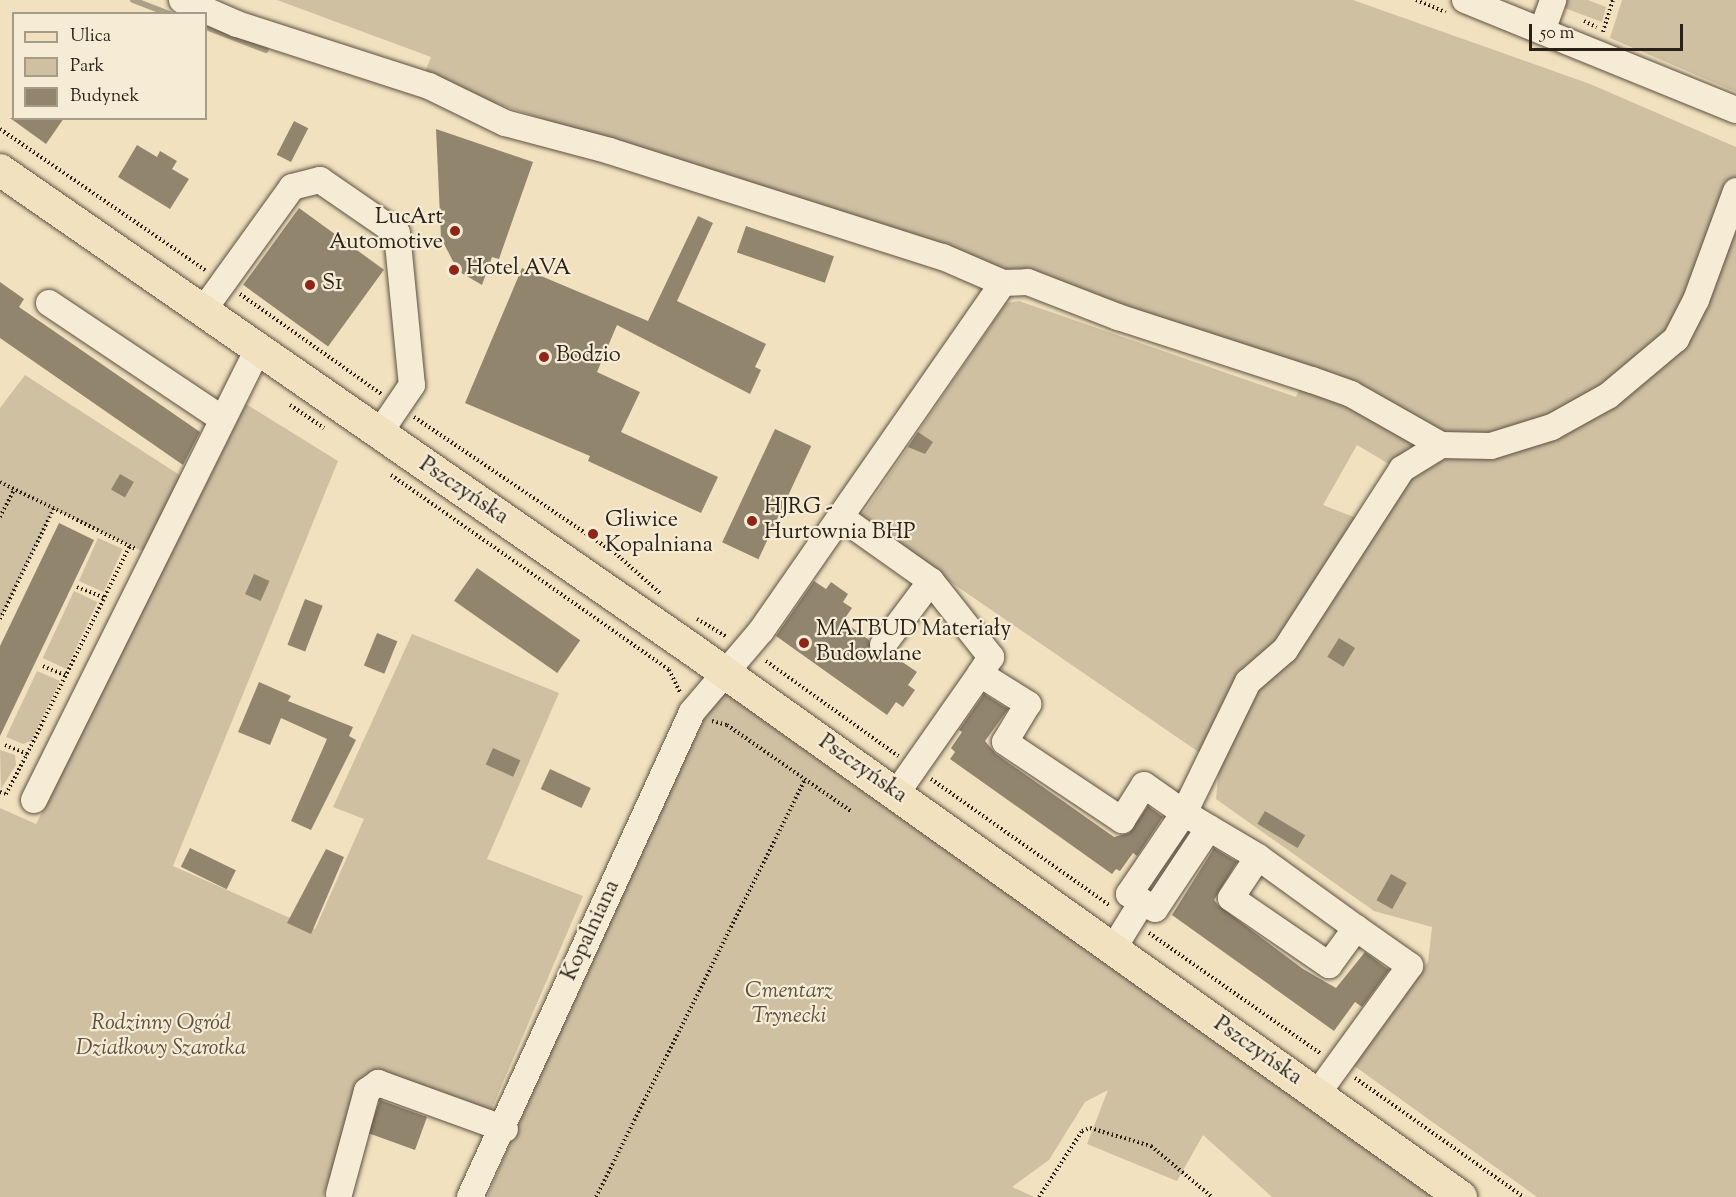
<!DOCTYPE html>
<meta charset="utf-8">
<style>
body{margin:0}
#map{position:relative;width:1736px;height:1197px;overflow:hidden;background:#f1e1be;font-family:"Sorts Mill Goudy",serif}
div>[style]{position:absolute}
.green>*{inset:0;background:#cfc0a2;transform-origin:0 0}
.stream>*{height:6px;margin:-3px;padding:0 3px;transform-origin:3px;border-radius:3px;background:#ada086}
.building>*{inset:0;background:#91856e;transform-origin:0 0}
.path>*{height:4px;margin-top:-2px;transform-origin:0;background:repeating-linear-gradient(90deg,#2a2118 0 1.5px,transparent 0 4.5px)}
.roads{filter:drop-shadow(0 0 2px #5c5142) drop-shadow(0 0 2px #5c5142)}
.minor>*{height:26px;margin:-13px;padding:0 13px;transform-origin:13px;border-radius:13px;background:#f6ecd5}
.major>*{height:32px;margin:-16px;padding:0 16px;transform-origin:16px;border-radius:16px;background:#f1e1be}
.dots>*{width:16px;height:16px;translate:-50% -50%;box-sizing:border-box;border:3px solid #f6ecd5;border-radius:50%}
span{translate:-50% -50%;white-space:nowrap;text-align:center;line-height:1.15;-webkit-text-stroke:4.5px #f6ecd5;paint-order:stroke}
.poi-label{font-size:22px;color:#2a2118}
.right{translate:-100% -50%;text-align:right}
.left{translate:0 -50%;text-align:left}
.street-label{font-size:22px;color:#2a2118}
.park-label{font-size:22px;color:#5c5141;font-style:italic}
.legend{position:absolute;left:12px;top:12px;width:195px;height:108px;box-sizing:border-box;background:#f6ecd5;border:2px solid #a49b89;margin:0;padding:8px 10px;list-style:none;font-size:18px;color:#2a2118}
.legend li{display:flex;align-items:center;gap:12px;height:30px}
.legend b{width:30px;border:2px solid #a49b89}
.scale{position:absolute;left:1529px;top:24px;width:154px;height:27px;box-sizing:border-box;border:3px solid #2a2118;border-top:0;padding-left:8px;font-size:18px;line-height:21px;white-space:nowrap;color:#2a2118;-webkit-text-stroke:4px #f6ecd5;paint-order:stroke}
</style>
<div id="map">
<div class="green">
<div style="clip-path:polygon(evenodd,277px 0,1353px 0,1590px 84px,1736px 147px,1736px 1197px,1537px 1197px,1353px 1065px,1428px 962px,1432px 927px,1374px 911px,1216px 799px,1219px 766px,863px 522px,862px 515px,1006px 303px,1019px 301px,1296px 397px,1308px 371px,422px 79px,431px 57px,277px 0,1357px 445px,1409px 476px,1377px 526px,1323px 505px,1357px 445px)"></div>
<div style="clip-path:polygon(1561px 0,1588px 0,1606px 7px,1602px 22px,1562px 7px)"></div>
<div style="clip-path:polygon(1622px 0,1736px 0,1736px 92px,1610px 38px)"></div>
<div style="clip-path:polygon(25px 375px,181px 476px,144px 552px,54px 509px,0 619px,0 408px)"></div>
<div style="clip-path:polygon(246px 404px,338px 461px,173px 866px,315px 929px,364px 819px,333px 807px,412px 634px,559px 693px,487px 859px,583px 896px,489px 1115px,361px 1082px,323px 1197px,0 1197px,0 808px,36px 824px)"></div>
<div style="left:98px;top:538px;width:27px;height:47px;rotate:24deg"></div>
<div style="left:74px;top:591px;width:26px;height:74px;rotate:25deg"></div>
<div style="clip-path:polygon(37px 671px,60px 681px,31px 741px,23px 744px,6px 737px)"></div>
<div style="clip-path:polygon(720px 684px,1461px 1197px,1272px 1197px,1203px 1135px,1177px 1181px,1087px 1144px,1108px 1090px,1085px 1102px,1049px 1160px,1012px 1187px,1034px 1197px,487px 1197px,570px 1005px)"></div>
<div style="clip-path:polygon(0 750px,15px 755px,16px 765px,1px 789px)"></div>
</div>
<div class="stream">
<div style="left:133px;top:0;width:39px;rotate:21deg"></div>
<div style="left:206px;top:27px;width:64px;rotate:21deg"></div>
</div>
<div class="building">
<div style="clip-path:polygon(10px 118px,64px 118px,46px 144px)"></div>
<div style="left:294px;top:121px;width:16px;height:38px;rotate:27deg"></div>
<div style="clip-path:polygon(436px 129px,533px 162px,499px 259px,492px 257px,482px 285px,458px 271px,441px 238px)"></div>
<div style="clip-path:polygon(137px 145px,157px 157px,160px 151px,177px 161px,172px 169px,189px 179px,170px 209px,118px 177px)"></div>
<div style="left:299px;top:208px;width:105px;height:95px;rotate:36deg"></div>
<div style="clip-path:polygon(698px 216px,713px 223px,677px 301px,766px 344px,755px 367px,761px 370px,750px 394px,617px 325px,597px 372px,640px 392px,621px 432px,718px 477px,701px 513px,588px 461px,590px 456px,465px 403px,522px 268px,648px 321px)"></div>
<div style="left:746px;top:226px;width:93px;height:28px;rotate:19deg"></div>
<div style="clip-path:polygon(0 282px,24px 299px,19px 307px,200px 432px,183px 465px,0 338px)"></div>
<div style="left:775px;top:429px;width:40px;height:125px;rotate:25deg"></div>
<div style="clip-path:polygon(918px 432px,933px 442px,925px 454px,908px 447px)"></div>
<div style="left:120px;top:474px;width:16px;height:18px;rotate:30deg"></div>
<div style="clip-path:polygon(59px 523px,94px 540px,0 736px,0 646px)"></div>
<div style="left:477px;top:568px;width:126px;height:40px;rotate:35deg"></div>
<div style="left:254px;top:574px;width:17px;height:22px;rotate:24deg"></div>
<div style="clip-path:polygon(814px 581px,826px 589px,831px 582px,848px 594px,843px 602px,852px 608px,843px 621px,869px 640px,874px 657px,895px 657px,917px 672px,908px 685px,915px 690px,903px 707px,896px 702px,887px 715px,776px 636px)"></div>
<div style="left:305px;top:599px;width:19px;height:49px;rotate:21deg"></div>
<div style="left:377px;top:633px;width:22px;height:35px;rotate:22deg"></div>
<div style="left:1339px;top:638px;width:19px;height:22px;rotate:32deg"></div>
<div style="clip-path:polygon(259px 682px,291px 696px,288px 701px,353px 727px,349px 736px,356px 740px,311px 830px,291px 821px,327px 739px,281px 718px,270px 745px,238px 732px)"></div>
<div style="clip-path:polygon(984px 694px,1008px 709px,985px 741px,996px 754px,1114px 837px,1129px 833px,1148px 806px,1163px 817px,1137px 856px,1133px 853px,1120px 871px,1116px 869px,1112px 874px,950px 759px,955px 752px,951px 748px,962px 732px,959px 730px)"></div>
<div style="left:493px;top:748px;width:30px;height:18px;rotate:24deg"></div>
<div style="left:550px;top:769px;width:45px;height:22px;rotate:25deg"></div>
<div style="left:1265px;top:811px;width:47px;height:15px;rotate:31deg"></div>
<div style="left:190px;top:848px;width:51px;height:21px;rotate:26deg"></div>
<div style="clip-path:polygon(1214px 848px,1237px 862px,1214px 900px,1218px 905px,1303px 969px,1336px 988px,1365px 952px,1389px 970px,1362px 1007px,1355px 1002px,1334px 1031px,1172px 915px)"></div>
<div style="clip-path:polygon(326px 849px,344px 857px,311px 934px,287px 923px)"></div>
<div style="left:1391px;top:874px;width:18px;height:30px;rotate:29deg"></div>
<div style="left:380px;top:1100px;width:50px;height:35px;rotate:20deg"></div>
</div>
<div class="path">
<div style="left:1416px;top:0;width:32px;rotate:22deg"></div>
<div style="left:1584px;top:21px;width:14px;rotate:25deg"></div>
<div style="left:1603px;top:32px;width:34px;rotate:-73deg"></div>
<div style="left:0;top:129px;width:249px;rotate:34.5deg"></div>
<div style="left:240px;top:294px;width:173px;rotate:35.3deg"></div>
<div style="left:290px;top:405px;width:41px;rotate:34.1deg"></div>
<div style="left:414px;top:417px;width:243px;rotate:34.1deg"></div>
<div style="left:615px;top:553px;width:62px;rotate:41.7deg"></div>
<div style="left:391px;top:475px;width:340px;rotate:35deg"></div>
<div style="left:669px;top:670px;width:25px;rotate:64deg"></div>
<div style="left:0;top:482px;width:152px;rotate:26.2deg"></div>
<div style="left:0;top:517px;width:31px;rotate:-63deg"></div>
<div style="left:77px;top:587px;width:30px;rotate:21deg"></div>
<div style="left:0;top:619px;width:123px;rotate:-64.1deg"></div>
<div style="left:697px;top:619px;width:35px;rotate:31deg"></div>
<div style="left:766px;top:661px;width:163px;rotate:35.7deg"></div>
<div style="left:43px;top:666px;width:26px;rotate:23deg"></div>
<div style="left:712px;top:721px;width:16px;rotate:15deg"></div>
<div style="left:727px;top:725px;width:152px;rotate:34.8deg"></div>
<div style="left:5px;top:745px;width:24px;rotate:22deg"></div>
<div style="left:27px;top:754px;width:232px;rotate:-63.7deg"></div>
<div style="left:931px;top:779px;width:218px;rotate:35.3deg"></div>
<div style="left:0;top:792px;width:6px;rotate:18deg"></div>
<div style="left:6px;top:794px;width:45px;rotate:-62.3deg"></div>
<div style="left:1149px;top:933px;width:209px;rotate:35.1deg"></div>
<div style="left:1355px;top:1078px;width:207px;rotate:35.2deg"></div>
<div style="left:596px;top:1197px;width:467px;rotate:-63.4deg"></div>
<div style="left:1039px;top:1197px;width:79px;rotate:-56.9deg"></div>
<div style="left:1082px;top:1131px;width:9px;rotate:-21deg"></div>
<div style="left:1090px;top:1128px;width:64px;rotate:16.4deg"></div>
<div style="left:1151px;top:1146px;width:80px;rotate:39.9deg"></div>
</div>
<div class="roads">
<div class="minor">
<div style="left:182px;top:0;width:60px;rotate:23.6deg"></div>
<div style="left:237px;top:24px;width:202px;rotate:17.9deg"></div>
<div style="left:429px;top:86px;width:85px;rotate:26deg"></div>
<div style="left:505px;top:123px;width:109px;rotate:14.9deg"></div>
<div style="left:610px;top:151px;width:349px;rotate:17.7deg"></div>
<div style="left:943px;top:257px;width:65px;rotate:23.4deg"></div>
<div style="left:1465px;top:0;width:292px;rotate:22.1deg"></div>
<div style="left:1542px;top:31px;width:33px;rotate:-70deg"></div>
<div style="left:49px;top:303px;width:207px;rotate:33.8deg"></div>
<div style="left:202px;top:312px;width:154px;rotate:-54.2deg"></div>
<div style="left:292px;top:187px;width:29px;rotate:-14deg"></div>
<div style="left:320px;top:180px;width:93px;rotate:34.5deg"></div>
<div style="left:397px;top:233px;width:153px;rotate:84.4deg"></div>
<div style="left:412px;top:385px;width:60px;rotate:124.2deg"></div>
<div style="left:842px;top:518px;width:109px;rotate:35.3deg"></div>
<div style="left:931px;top:581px;width:97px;rotate:51.7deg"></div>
<div style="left:991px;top:657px;width:20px;rotate:123deg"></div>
<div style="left:883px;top:645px;width:80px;rotate:-53.1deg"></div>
<div style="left:896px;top:794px;width:146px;rotate:-55deg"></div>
<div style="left:980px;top:674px;width:57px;rotate:32deg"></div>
<div style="left:1028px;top:704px;width:44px;rotate:121.2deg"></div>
<div style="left:1005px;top:742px;width:141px;rotate:33.7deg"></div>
<div style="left:1122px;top:820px;width:41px;rotate:-57.8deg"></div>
<div style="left:1144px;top:785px;width:49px;rotate:35deg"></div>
<div style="left:1184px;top:813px;width:146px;rotate:-64deg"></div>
<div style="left:1248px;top:682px;width:49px;rotate:-40.9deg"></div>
<div style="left:1285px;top:650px;width:216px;rotate:-57.1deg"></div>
<div style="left:1402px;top:469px;width:46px;rotate:-31.6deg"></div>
<div style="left:34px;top:800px;width:501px;rotate:-63.59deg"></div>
<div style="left:1184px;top:813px;width:29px;rotate:31deg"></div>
<div style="left:1209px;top:828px;width:97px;rotate:123.7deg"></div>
<div style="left:1155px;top:909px;width:30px;rotate:-150deg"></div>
<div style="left:1129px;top:894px;width:98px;rotate:-55.8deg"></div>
<div style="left:1209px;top:828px;width:57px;rotate:30.6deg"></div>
<div style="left:1258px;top:857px;width:49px;rotate:123.4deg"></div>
<div style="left:1231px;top:898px;width:119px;rotate:34.4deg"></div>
<div style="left:1329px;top:965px;width:46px;rotate:-53.9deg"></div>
<div style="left:1356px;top:928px;width:66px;rotate:35.1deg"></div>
<div style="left:1410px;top:966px;width:158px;rotate:126deg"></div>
<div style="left:1258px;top:857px;width:121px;rotate:35.9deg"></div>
<div style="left:1113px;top:949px;width:55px;rotate:-58.3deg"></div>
<div style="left:339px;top:1194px;width:107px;rotate:-74.8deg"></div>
<div style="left:367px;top:1091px;width:14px;rotate:-36deg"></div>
<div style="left:378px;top:1083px;width:135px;rotate:19.9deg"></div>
<div style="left:470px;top:1197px;width:533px;rotate:-65.4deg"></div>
<div style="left:692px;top:712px;width:106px;rotate:-49.6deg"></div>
<div style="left:761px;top:631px;width:424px;rotate:-55.2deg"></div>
<div style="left:1003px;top:283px;width:25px;rotate:-2deg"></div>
<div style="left:1028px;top:282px;width:97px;rotate:21.3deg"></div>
<div style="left:1118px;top:317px;width:204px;rotate:18deg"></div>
<div style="left:1312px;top:380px;width:41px;rotate:19.7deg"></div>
<div style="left:1351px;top:394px;width:103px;rotate:29.5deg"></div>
<div style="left:1441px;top:445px;width:50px;rotate:1.1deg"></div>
<div style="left:1491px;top:446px;width:64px;rotate:-17.3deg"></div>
<div style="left:1552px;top:427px;width:64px;rotate:-29deg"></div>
<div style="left:1608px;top:396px;width:89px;rotate:-40deg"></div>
<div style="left:1676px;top:339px;width:44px;rotate:-62.9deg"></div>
<div style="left:1696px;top:300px;width:116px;rotate:-69.8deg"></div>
</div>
<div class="major">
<div style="left:0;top:170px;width:843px;rotate:34.71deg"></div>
<div style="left:693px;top:650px;width:943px;rotate:35.46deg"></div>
</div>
</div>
<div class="dots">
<div style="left:455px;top:231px;background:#8f2418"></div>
<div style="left:454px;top:270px;background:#8f2418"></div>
<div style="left:310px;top:285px;background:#8f2418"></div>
<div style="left:544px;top:357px;background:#8f2418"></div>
<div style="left:752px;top:521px;background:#8f2418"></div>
<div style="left:593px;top:534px;background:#8f2418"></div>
<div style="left:804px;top:643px;background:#8f2418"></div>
</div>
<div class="poi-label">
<span class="right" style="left:443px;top:231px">LucArt<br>Automotive</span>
<span class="left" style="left:466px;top:270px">Hotel AVA</span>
<span class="left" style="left:322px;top:285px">S1</span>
<span class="left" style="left:556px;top:357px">Bodzio</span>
<span class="left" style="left:764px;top:521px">HJRG -<br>Hurtownia BHP</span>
<span class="left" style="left:605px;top:534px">Gliwice<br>Kopalniana</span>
<span class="left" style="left:816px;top:643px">MATBUD Materiały<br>Budowlane</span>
</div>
<div class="street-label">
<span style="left:463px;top:492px;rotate:34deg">Pszczyńska</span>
<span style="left:862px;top:770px;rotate:35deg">Pszczyńska</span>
<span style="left:592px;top:931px;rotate:-65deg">Kopalniana</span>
<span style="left:1257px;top:1052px;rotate:35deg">Pszczyńska</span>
</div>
<div class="park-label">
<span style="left:789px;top:1005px">Cmentarz<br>Trynecki</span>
<span style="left:161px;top:1037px">Rodzinny Ogród<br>Działkowy Szarotka</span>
</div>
<ul class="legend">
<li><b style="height:8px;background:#f1e1be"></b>Ulica</li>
<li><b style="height:16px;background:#cfc0a2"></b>Park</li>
<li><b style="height:16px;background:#91856e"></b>Budynek</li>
</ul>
<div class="scale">50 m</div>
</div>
